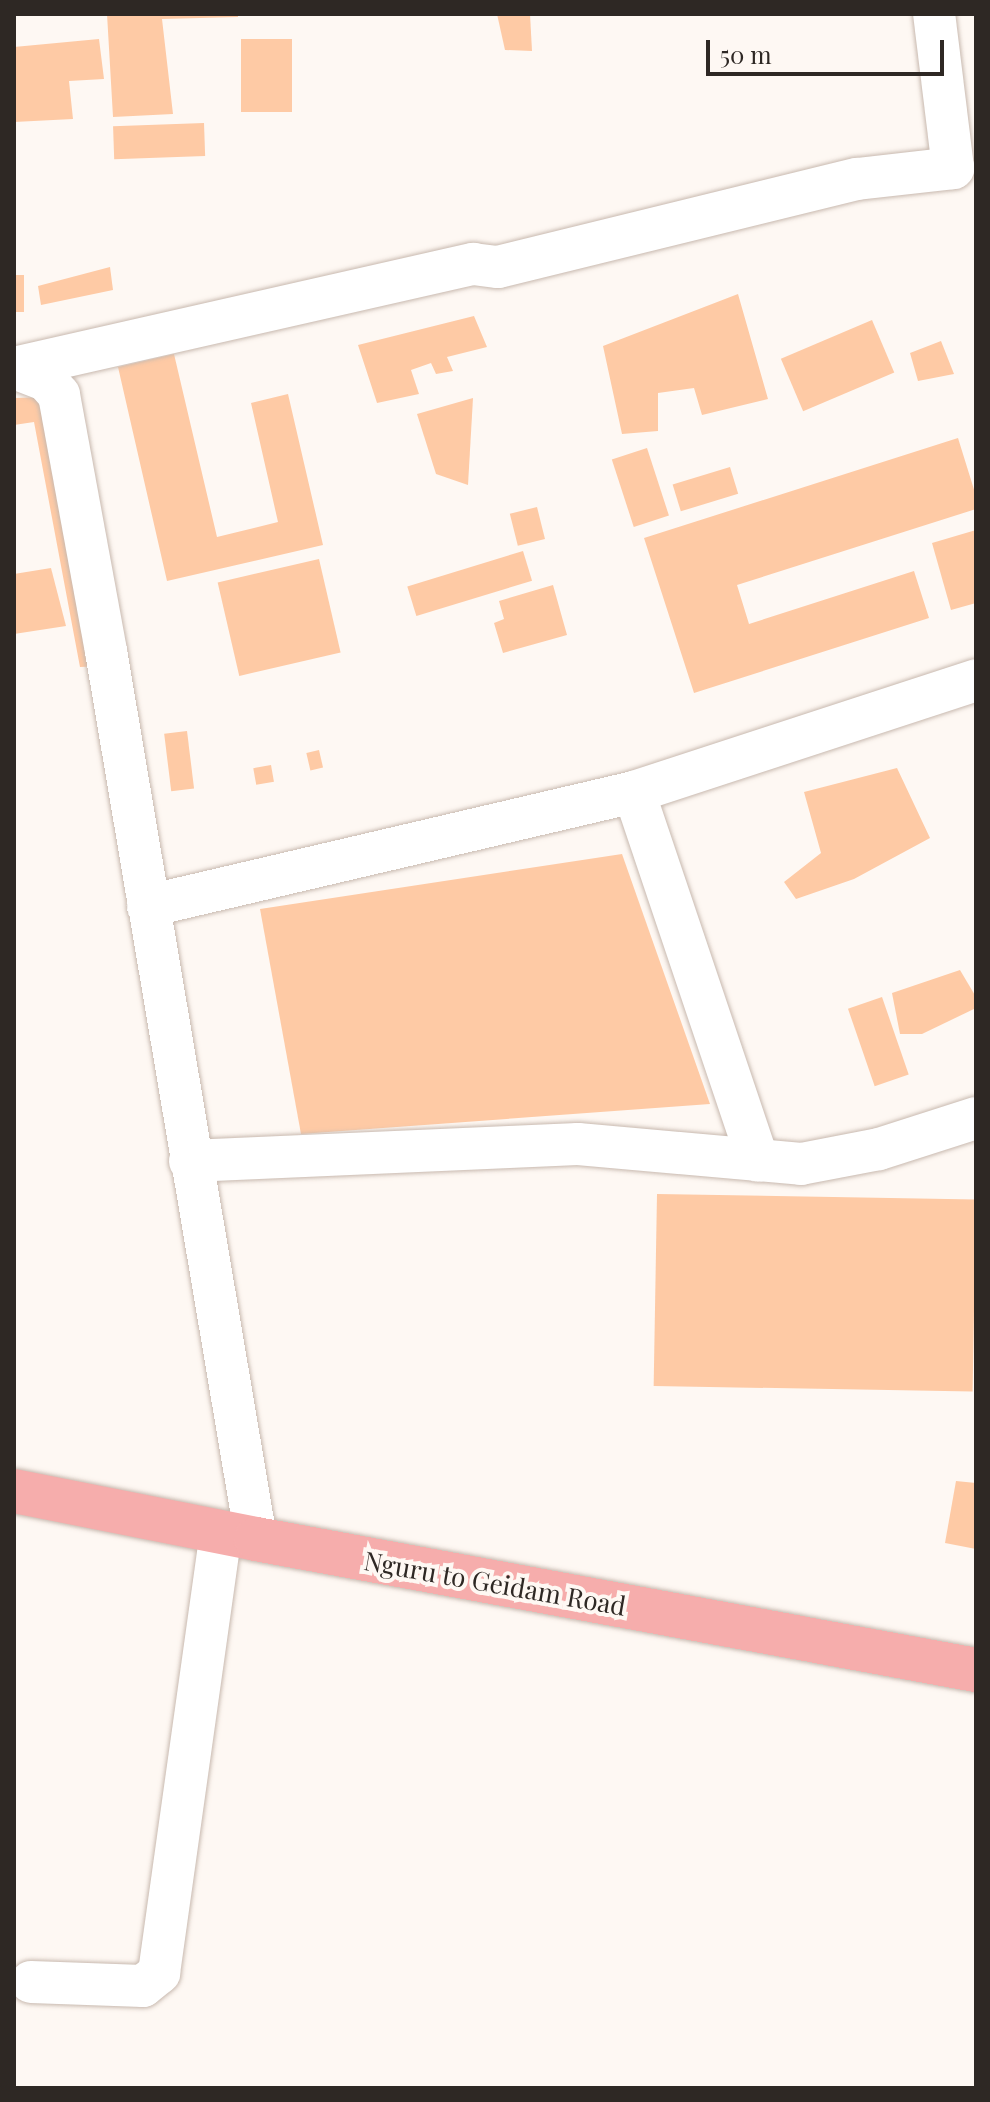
<!DOCTYPE html>
<style>
body{margin:0}
#map{position:relative;width:990px;height:2102px;overflow:hidden;background:#fef8f3;font-family:"Playfair Display",serif}
div>[style]{position:absolute}
.building>*{inset:0;background:#fecaa5;transform-origin:0 0}
.roads{filter:drop-shadow(0 0 2px #c8b9af) drop-shadow(0 0 2px #c8b9af)}
.minor>*{height:42px;margin:-21px;padding:0 21px;transform-origin:21px;border-radius:21px;background:#fff}
.major>*{height:44px;margin:-22px;padding:0 22px;transform-origin:22px;border-radius:22px;background:#f6adac}
span{translate:-50% -50%;white-space:nowrap;text-align:center;line-height:1.15;-webkit-text-stroke:8px #fef8f3;paint-order:stroke}
.street-label{font-size:26px;color:#2e2824}
.frame{position:absolute;inset:0;border:16px solid #2e2824;pointer-events:none}
.scale{position:absolute;left:706px;top:40px;width:238px;height:36px;box-sizing:border-box;border:4px solid #2e2824;border-top:0;padding-left:10px;font-size:24px;line-height:28px;white-space:nowrap;color:#2e2824;-webkit-text-stroke:6px #fef8f3;paint-order:stroke}
</style>
<div id="map">
<div class="building">
<div style="clip-path:polygon(107px 14px,238px 14px,238px 17px,162px 19px,173px 114px,113px 117px)"></div>
<div style="clip-path:polygon(497px 14px,530px 14px,532px 51px,505px 50px)"></div>
<div style="clip-path:polygon(99px 39px,104px 79px,69px 81px,73px 119px,14px 122px,14px 47px)"></div>
<div style="left:241px;top:39px;width:51px;height:73px"></div>
<div style="left:204px;top:123px;width:33px;height:91px;rotate:88deg"></div>
<div style="clip-path:polygon(110px 267px,113px 290px,41px 305px,38px 286px)"></div>
<div style="left:24px;top:275px;width:37px;height:10px;rotate:90deg"></div>
<div style="clip-path:polygon(738px 294px,768px 399px,702px 415px,694px 388px,658px 393px,658px 431px,622px 434px,603px 346px)"></div>
<div style="clip-path:polygon(474px 316px,487px 347px,447px 357px,453px 371px,436px 374px,431px 363px,411px 370px,419px 394px,377px 403px,358px 345px)"></div>
<div style="left:872px;top:320px;width:57px;height:99px;rotate:67deg"></div>
<div style="clip-path:polygon(941px 341px,954px 374px,918px 381px,910px 353px)"></div>
<div style="clip-path:polygon(174px 354px,217px 537px,278px 522px,251px 403px,288px 394px,323px 545px,167px 581px,118px 367px)"></div>
<div style="clip-path:polygon(49px 397px,108px 666px,80px 667px,34px 422px,14px 425px,14px 398px)"></div>
<div style="clip-path:polygon(473px 398px,468px 485px,436px 474px,417px 414px)"></div>
<div style="clip-path:polygon(958px 438px,976px 496px,976px 509px,737px 585px,749px 624px,914px 571px,929px 618px,694px 693px,644px 538px)"></div>
<div style="left:647px;top:448px;width:71px;height:37px;rotate:72deg"></div>
<div style="left:730px;top:467px;width:28px;height:60px;rotate:73deg"></div>
<div style="left:537px;top:507px;width:33px;height:28px;rotate:76deg"></div>
<div style="clip-path:polygon(976px 530px,976px 603px,951px 610px,932px 543px)"></div>
<div style="left:523px;top:551px;width:31px;height:121px;rotate:73deg"></div>
<div style="left:319px;top:559px;width:96px;height:104px;rotate:77deg"></div>
<div style="clip-path:polygon(51px 568px,66px 626px,14px 634px,14px 574px)"></div>
<div style="clip-path:polygon(553px 585px,567px 635px,503px 653px,494px 623px,504px 619px,499px 601px)"></div>
<div style="left:187px;top:731px;width:58px;height:23px;rotate:83deg"></div>
<div style="left:319px;top:750px;width:18px;height:13px;rotate:77deg"></div>
<div style="left:271px;top:765px;width:17px;height:18px;rotate:80deg"></div>
<div style="clip-path:polygon(897px 768px,930px 838px,854px 879px,796px 899px,784px 882px,821px 853px,804px 792px)"></div>
<div style="clip-path:polygon(622px 854px,710px 1104px,301px 1134px,260px 909px)"></div>
<div style="clip-path:polygon(960px 970px,976px 997px,976px 1008px,922px 1034px,900px 1034px,892px 993px)"></div>
<div style="left:882px;top:997px;width:82px;height:36px;rotate:71deg"></div>
<div style="left:657px;top:1194px;width:319px;height:192px;rotate:1deg"></div>
<div style="clip-path:polygon(956px 1481px,976px 1483px,976px 1549px,945px 1543px)"></div>
</div>
<div class="roads">
<div class="minor">
<div style="left:14px;top:368px;width:34px;rotate:21deg"></div>
<div style="left:46px;top:380px;width:20px;rotate:49deg"></div>
<div style="left:59px;top:395px;width:260px;rotate:79.6deg"></div>
<div style="left:106px;top:651px;width:901px;rotate:80.41deg"></div>
<div style="left:14px;top:368px;width:471px;rotate:-12.8deg"></div>
<div style="left:473px;top:264px;width:25px;rotate:7deg"></div>
<div style="left:498px;top:267px;width:370px;rotate:-13.8deg"></div>
<div style="left:857px;top:179px;width:97px;rotate:-6.5deg"></div>
<div style="left:953px;top:168px;width:155px;rotate:-97deg"></div>
<div style="left:634px;top:792px;width:389px;rotate:71.4deg"></div>
<div style="left:148px;top:906px;width:499px;rotate:-13.2deg"></div>
<div style="left:634px;top:792px;width:360px;rotate:-18.1deg"></div>
<div style="left:190px;top:1161px;width:388px;rotate:-2.5deg"></div>
<div style="left:578px;top:1144px;width:224px;rotate:5.1deg"></div>
<div style="left:801px;top:1164px;width:79px;rotate:-10.9deg"></div>
<div style="left:879px;top:1149px;width:102px;rotate:-17.7deg"></div>
<div style="left:31px;top:1982px;width:112px;rotate:2deg"></div>
<div style="left:143px;top:1986px;width:21px;rotate:-39deg"></div>
<div style="left:159px;top:1973px;width:445px;rotate:-82deg"></div>
</div>
<div class="major">
<div style="left:14px;top:1491px;width:247px;rotate:11.2deg"></div>
<div style="left:256px;top:1539px;width:732px;rotate:10.31deg"></div>
</div>
</div>
<div class="street-label">
<span style="left:495px;top:1583px;rotate:10deg">Nguru to Geidam Road</span>
</div>
<div class="frame"></div>
<div class="scale">50 m</div>
</div>
